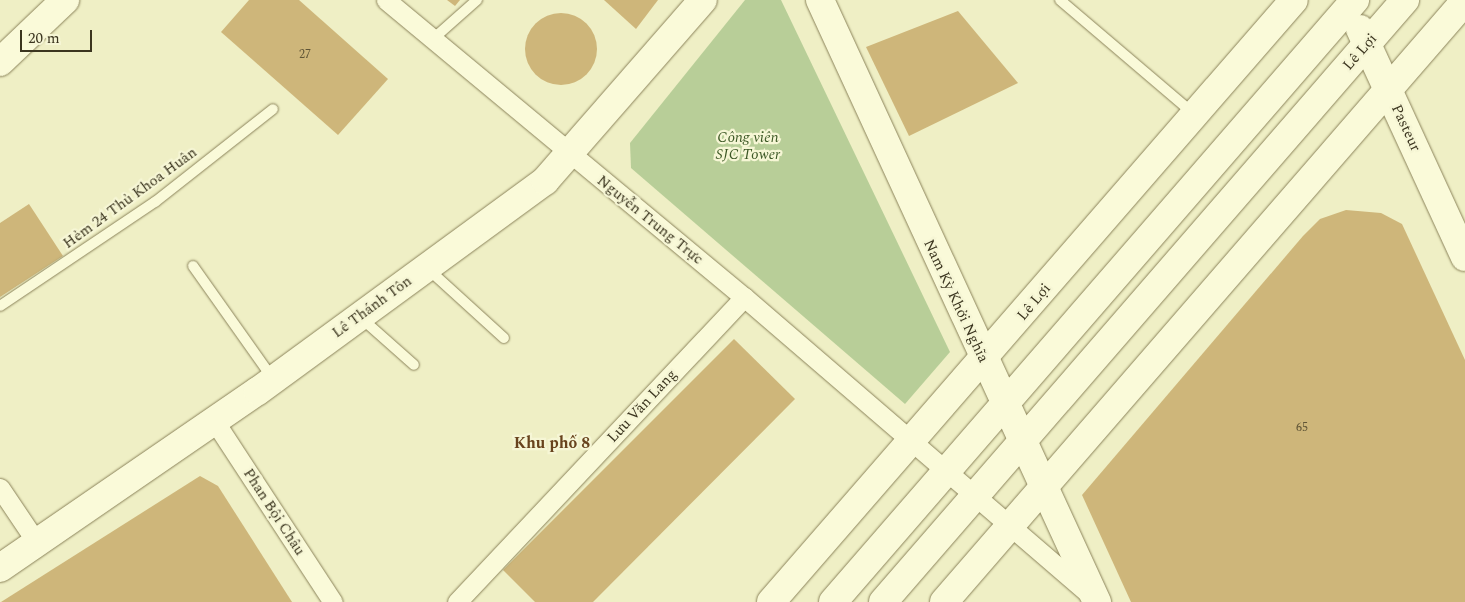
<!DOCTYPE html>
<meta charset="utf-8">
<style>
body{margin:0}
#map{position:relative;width:1465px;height:602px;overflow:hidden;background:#efefc5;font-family:Spectral,serif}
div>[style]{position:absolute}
.green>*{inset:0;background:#b8ce98}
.building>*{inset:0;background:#ceb67a}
.round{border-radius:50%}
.roads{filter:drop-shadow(0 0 1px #8b835a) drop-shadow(0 0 1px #8b835a)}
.lane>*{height:10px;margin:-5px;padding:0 5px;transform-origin:5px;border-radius:5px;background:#fafad9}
.street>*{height:19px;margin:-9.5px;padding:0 9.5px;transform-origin:9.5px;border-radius:9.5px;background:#fafad9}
.secondary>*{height:28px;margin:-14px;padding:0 14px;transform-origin:14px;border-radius:14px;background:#fafad9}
span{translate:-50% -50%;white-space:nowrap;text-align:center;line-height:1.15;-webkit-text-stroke:4.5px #f6f6d5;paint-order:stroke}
.number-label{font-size:12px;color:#605536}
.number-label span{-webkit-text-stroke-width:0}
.street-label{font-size:15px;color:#3b351f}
.park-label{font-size:15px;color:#3c5825;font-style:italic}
.neighbourhood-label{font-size:16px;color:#68431d;font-weight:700}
.scale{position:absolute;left:20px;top:30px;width:72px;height:22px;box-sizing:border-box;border:2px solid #3b351f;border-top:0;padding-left:6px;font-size:15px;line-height:18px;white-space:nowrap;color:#3b351f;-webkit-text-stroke:4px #f6f6d5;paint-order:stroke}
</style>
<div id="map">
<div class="green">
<div style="clip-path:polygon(745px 0,781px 0,950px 352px,905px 404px,631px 168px,630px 143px)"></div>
</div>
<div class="building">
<div style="clip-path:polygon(249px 0,299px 0,388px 79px,338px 135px,221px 32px)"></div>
<div style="clip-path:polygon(447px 0,460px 0,455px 6px)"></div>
<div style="clip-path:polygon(604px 0,658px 0,636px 29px)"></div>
<div style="clip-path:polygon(958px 11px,1018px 83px,909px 136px,866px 47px)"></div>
<div class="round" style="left:525px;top:13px;width:72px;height:72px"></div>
<div style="clip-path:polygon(29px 204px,63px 256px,0 297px,0 223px)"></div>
<div style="clip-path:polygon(1346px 210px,1381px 213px,1402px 224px,1465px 360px,1465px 602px,1131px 602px,1082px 495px,1303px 236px,1320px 219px)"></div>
<div style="clip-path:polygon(734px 339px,795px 399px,593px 602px,535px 602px,503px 570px)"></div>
<div style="clip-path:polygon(200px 476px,218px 486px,292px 602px,1px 602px)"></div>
</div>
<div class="roads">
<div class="lane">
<div style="left:1060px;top:0;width:175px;rotate:40.4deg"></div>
<div style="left:433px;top:39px;width:59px;rotate:-41.6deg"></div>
<div style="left:193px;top:266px;width:138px;rotate:54.7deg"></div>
<div style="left:427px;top:268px;width:104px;rotate:42.3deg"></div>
<div style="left:0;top:306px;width:187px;rotate:-33.9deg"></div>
<div style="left:155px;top:202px;width:150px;rotate:-38.2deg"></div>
<div style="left:360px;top:317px;width:72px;rotate:41.6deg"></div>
</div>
<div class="street">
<div style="left:386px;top:0;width:465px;rotate:39.7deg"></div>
<div style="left:744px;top:297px;width:455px;rotate:40.7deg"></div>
<div style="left:215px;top:422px;width:215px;rotate:56.8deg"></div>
<div style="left:0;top:488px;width:66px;rotate:56.1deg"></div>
<div style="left:457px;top:602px;width:419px;rotate:-46.7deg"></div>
</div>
<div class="secondary">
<div style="left:820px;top:0;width:663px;rotate:65.29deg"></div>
<div style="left:1360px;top:29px;width:251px;rotate:65.3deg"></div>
<div style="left:0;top:62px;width:90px;rotate:-43.6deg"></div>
<div style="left:0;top:568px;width:313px;rotate:-34.5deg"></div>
<div style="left:258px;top:391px;width:356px;rotate:-36.2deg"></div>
<div style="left:545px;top:181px;width:240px;rotate:-48.9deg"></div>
<div style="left:771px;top:602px;width:797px;rotate:-49.02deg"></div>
<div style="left:833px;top:602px;width:797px;rotate:-49.07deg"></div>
<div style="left:883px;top:602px;width:797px;rotate:-49.07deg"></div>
<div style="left:944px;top:602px;width:795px;rotate:-49.08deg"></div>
</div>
</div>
<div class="number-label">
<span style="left:305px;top:55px">27</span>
<span style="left:1302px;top:428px">65</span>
</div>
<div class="street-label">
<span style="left:1360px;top:52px;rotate:-49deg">Lê Lợi</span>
<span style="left:1406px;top:128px;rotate:65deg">Pasteur</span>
<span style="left:130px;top:198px;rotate:-36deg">Hẻm 24 Thủ Khoa Huân</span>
<span style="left:650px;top:220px;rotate:39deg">Nguyễn Trung Trực</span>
<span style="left:956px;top:301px;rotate:65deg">Nam Kỳ Khởi Nghĩa</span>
<span style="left:1034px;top:302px;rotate:-50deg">Lê Lợi</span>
<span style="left:372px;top:307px;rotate:-36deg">Lê Thánh Tôn</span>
<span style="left:642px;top:406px;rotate:-47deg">Lưu Văn Lang</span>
<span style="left:274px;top:512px;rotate:57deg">Phan Bội Châu</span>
</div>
<div class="park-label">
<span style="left:748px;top:146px">Công viên<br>SJC Tower</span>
</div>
<div class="neighbourhood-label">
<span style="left:552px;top:443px">Khu phố 8</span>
</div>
<div class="scale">20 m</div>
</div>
